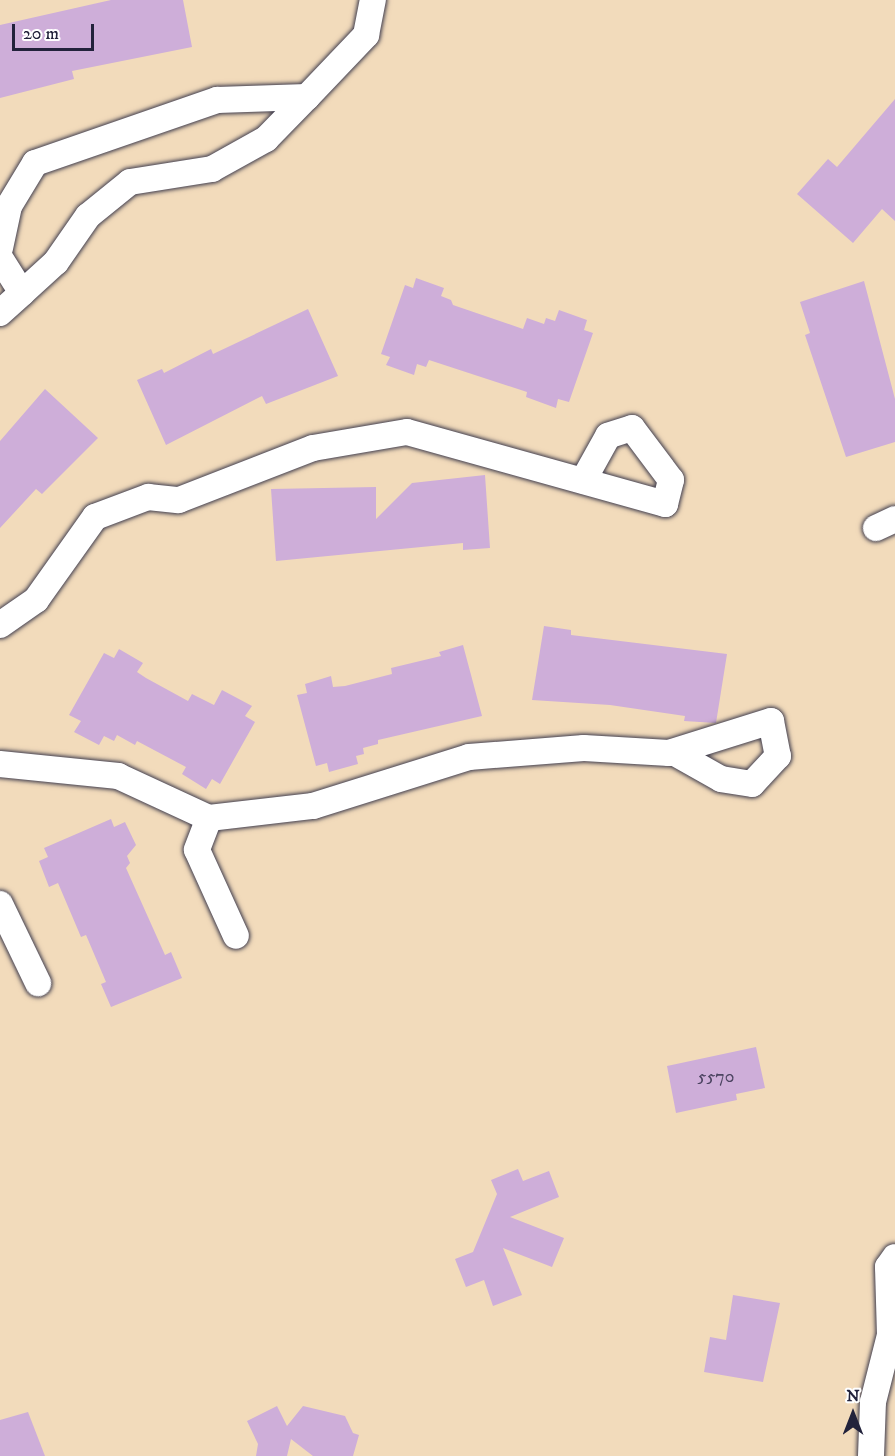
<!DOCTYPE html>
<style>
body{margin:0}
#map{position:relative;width:895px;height:1456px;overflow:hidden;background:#f2dbbb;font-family:"IM FELL DW Pica",serif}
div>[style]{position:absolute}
.building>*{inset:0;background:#ceaed9}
.roads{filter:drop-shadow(0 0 2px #413e4e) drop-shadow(0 0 2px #413e4e)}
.street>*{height:26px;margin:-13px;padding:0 13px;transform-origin:13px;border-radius:13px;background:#fff}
span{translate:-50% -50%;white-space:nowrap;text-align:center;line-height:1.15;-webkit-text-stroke:4.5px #fff;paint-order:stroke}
.number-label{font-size:18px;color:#4d4562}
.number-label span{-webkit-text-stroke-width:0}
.north{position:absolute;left:823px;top:1384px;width:60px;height:60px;-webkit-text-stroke:4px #fff;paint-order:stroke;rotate:0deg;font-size:16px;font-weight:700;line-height:24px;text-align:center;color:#22223b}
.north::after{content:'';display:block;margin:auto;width:21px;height:27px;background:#22223b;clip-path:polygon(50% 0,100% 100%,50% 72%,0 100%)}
.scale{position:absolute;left:12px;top:24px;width:82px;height:27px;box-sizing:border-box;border:3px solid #22223b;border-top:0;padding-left:8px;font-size:18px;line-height:21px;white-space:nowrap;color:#22223b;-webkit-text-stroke:4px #fff;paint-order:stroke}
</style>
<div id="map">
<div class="building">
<div style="clip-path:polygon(111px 0,183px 0,192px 47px,72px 71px,74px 79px,0 98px,0 25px)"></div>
<div style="clip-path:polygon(895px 99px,895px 221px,882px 209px,853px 243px,797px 194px,828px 159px,837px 167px)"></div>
<div style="clip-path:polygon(416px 278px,444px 288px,441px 296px,451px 300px,453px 305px,523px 329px,527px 318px,544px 324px,546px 318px,555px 321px,559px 310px,587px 320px,584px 330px,593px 333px,569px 402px,558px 399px,556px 408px,526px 397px,527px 392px,429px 360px,426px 367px,417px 364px,414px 375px,386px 365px,390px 357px,381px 354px,405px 285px,413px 288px)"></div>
<div style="clip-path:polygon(864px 281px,895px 399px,895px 442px,846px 457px,805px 335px,810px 333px,800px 302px)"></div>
<div style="clip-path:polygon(308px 309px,338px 376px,266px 404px,262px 396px,166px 445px,137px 380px,162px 369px,164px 373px,211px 349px,213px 354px)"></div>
<div style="clip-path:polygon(45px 389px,98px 438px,42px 494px,36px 489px,0 528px,0 441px)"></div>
<div style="clip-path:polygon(485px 475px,490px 548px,463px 550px,463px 543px,276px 561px,271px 489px,376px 487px,376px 519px,412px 483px)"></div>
<div style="clip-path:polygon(544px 626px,571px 630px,571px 635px,727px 654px,716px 723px,684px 721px,685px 716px,610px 705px,532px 700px)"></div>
<div style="clip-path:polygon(463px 645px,482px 716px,378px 740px,378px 744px,363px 748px,364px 754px,356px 756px,358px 764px,329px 772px,327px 763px,316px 766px,297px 695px,307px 693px,305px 684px,331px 676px,333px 687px,345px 686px,392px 674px,391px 668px,441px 656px,439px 652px)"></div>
<div style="clip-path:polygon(119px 649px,143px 663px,137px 672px,146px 678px,188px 701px,192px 694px,214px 705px,222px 690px,252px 706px,245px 716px,255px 722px,220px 784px,212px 779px,206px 789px,182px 774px,186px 767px,137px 741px,135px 745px,117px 735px,114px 741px,104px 736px,99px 745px,74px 732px,81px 721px,69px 715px,104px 653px,114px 658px)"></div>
<div style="clip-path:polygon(111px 819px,114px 827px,125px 822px,136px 845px,127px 856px,130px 863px,126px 868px,165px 955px,171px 952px,182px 978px,111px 1007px,101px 984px,106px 982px,86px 935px,81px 937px,58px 883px,49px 887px,39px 861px,48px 857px,44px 848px)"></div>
<div style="clip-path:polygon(756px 1047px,765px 1088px,736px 1094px,737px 1100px,676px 1113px,667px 1066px)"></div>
<div style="clip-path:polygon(518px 1169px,523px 1181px,549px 1171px,559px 1197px,510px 1217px,564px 1238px,552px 1267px,503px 1248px,522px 1295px,493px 1306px,484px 1280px,466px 1287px,455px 1259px,473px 1252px,497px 1194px,491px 1180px)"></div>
<div style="clip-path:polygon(733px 1295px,780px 1303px,763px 1382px,704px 1372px,710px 1337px,726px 1340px)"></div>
<div style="clip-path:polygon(277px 1406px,287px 1426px,303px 1406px,345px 1416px,353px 1433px,359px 1435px,353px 1456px,313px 1456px,291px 1439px,287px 1456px,256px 1456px,258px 1444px,247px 1421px)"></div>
<div style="clip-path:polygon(28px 1412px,45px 1456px,0 1456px,0 1420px)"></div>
</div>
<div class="roads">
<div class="street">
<div style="left:0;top:248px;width:43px;rotate:-77.9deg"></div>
<div style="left:9px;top:206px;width:50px;rotate:-58.8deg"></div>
<div style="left:35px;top:163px;width:193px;rotate:-19.1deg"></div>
<div style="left:217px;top:100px;width:90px;rotate:-1.9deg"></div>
<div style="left:307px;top:97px;width:86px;rotate:-46.4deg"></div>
<div style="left:366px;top:35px;width:36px;rotate:-79deg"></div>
<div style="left:0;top:258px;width:41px;rotate:57.8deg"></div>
<div style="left:22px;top:293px;width:30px;rotate:138deg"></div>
<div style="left:22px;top:293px;width:46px;rotate:-42.4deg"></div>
<div style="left:56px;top:262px;width:56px;rotate:-55.2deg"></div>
<div style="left:88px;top:216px;width:54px;rotate:-39deg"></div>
<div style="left:130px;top:182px;width:83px;rotate:-9deg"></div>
<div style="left:212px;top:169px;width:62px;rotate:-29.1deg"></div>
<div style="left:266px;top:139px;width:59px;rotate:-45.7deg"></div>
<div style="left:876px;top:528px;width:21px;rotate:-25deg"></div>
<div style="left:0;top:625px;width:44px;rotate:-34.8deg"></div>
<div style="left:36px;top:600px;width:102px;rotate:-54.6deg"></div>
<div style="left:95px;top:517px;width:57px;rotate:-20.7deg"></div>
<div style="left:148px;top:497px;width:31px;rotate:6deg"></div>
<div style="left:179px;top:500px;width:144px;rotate:-21.2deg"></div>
<div style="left:313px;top:448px;width:95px;rotate:-9.7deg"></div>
<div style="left:407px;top:432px;width:268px;rotate:15.6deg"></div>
<div style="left:665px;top:504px;width:25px;rotate:-76deg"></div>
<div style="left:671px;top:480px;width:65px;rotate:-126.9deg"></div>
<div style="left:632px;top:428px;width:25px;rotate:162deg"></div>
<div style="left:608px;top:436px;width:51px;rotate:119.1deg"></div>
<div style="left:0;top:764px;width:119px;rotate:5.8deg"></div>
<div style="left:118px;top:776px;width:100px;rotate:24.8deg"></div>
<div style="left:209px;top:818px;width:105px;rotate:-6.6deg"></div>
<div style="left:313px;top:806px;width:164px;rotate:-17.4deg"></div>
<div style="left:469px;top:757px;width:115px;rotate:-4.5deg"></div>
<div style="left:584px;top:748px;width:85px;rotate:3.4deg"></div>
<div style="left:669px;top:753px;width:107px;rotate:-17.4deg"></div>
<div style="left:771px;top:721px;width:36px;rotate:79deg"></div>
<div style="left:778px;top:756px;width:38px;rotate:133deg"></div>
<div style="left:752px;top:784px;width:31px;rotate:-171deg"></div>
<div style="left:721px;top:779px;width:55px;rotate:-150.6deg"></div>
<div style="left:209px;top:818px;width:34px;rotate:111deg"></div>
<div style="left:197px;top:850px;width:94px;rotate:65.6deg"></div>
<div style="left:0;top:904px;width:88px;rotate:64.3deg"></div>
<div style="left:871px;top:1456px;width:54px;rotate:-87.9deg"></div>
<div style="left:873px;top:1402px;width:69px;rotate:-75.8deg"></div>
<div style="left:890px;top:1335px;width:68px;rotate:-91.7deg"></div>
<div style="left:888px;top:1267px;width:12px;rotate:-55deg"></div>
</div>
</div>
<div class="number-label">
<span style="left:716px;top:1077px">5570</span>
</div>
<div class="north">N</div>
<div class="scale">20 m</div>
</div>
